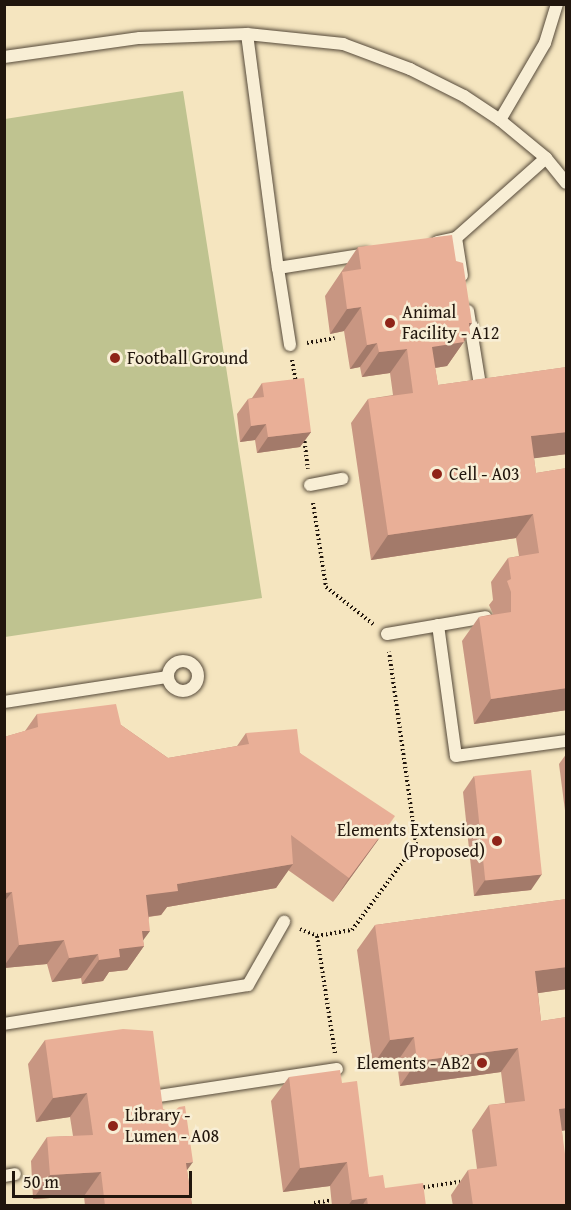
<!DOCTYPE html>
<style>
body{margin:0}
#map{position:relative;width:571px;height:1210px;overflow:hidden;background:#f5e5bf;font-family:"Gentium Book Plus",serif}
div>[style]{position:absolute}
.green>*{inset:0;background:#bfc390}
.path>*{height:4px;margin-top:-2px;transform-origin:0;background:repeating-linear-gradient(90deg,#21160d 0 1.5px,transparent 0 4.5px)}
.roads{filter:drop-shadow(0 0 2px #564a3a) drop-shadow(0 0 2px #564a3a)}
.service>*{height:12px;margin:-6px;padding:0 6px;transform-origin:6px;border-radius:6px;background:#f8eed5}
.service>.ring{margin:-6px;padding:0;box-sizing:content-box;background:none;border:12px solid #f8eed5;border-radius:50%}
.wall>*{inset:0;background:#c89682}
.shaded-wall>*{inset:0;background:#a37a6a}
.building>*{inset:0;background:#e9af97;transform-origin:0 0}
.dots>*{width:16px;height:16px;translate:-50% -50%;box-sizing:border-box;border:3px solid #f8eed5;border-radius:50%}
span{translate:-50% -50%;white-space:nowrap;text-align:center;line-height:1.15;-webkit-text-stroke:5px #f8eed5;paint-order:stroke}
.poi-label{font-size:18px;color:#21160d}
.left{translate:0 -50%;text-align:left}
.right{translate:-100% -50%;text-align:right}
.frame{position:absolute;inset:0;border:6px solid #21160d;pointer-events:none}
.scale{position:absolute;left:12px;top:1171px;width:180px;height:27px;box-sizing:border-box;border:3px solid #21160d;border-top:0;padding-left:8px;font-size:18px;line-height:21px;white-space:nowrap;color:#21160d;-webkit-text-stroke:4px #f8eed5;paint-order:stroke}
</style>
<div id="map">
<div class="green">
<div style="clip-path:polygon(183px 91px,262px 598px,5px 637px,5px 119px)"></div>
</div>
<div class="path">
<div style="left:307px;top:343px;width:28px;rotate:-10deg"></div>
<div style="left:292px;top:360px;width:23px;rotate:80deg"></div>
<div style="left:304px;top:437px;width:32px;rotate:83deg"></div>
<div style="left:313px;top:503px;width:85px;rotate:81.2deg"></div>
<div style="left:326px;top:587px;width:60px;rotate:38.2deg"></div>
<div style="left:300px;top:929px;width:18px;rotate:22deg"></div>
<div style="left:317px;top:936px;width:36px;rotate:-10deg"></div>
<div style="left:352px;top:930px;width:107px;rotate:-53.3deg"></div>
<div style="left:416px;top:844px;width:194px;rotate:-98deg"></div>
<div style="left:317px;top:936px;width:119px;rotate:81.3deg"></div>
<div style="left:419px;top:1188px;width:47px;rotate:-8.7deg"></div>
<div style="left:314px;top:1206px;width:3px;rotate:-90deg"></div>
<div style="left:314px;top:1203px;width:20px;rotate:-9deg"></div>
</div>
<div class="roads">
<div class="service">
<div style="left:247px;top:34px;width:236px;rotate:82.5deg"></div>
<div style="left:278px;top:268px;width:89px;rotate:-9deg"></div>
<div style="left:4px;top:57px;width:137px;rotate:-8deg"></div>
<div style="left:140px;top:38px;width:107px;rotate:-2.1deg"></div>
<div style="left:247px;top:34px;width:97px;rotate:5.9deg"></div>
<div style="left:343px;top:44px;width:72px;rotate:20.5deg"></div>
<div style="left:410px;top:69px;width:60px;rotate:26.6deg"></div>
<div style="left:464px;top:96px;width:43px;rotate:33.7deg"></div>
<div style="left:500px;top:120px;width:60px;rotate:39.6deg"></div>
<div style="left:546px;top:158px;width:32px;rotate:51deg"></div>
<div style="left:500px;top:120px;width:89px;rotate:-59.7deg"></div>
<div style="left:545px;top:43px;width:41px;rotate:-72.9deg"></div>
<div style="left:456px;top:238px;width:38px;rotate:81deg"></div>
<div style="left:437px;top:242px;width:19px;rotate:-12deg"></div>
<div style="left:456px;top:238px;width:120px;rotate:-41.6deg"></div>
<div style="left:278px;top:268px;width:78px;rotate:81.1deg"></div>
<div style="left:468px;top:311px;width:75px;rotate:80.8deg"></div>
<div style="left:310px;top:485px;width:33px;rotate:-11deg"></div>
<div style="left:438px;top:625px;width:132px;rotate:82.2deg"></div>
<div style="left:456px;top:756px;width:111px;rotate:-7.8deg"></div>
<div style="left:387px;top:634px;width:100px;rotate:-9.7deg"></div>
<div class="ring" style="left:168px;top:661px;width:18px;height:18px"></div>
<div style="left:4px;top:702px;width:166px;rotate:-8.7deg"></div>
<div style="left:4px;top:1024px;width:247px;rotate:-9.1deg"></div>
<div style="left:248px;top:985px;width:73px;rotate:-60.3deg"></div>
<div style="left:152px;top:1103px;width:6px;rotate:-90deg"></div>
<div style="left:152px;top:1097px;width:187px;rotate:-8.6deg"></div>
<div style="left:4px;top:1176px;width:11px;rotate:-10deg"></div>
</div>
</div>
<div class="wall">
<div style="clip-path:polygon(358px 247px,456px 261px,470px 333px,447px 366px,435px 368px,438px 385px,567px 367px,567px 454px,534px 458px,536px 473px,567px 468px,567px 710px,474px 724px,462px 641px,479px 617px,493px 614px,489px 605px,493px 600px,491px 582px,508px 558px,519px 556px,516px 538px,371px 560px,351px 423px,368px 399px,393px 395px,390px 373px,362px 377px,360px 367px,350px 369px,344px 331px,330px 334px,325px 296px)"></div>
<div style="clip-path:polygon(262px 383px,311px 432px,300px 447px,257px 453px,255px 440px,240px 442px,237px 414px,248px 399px,252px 398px)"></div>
<div style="clip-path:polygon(37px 714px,121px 725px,168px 758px,237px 746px,246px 733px,300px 753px,378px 840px,333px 902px,288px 870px,276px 888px,167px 907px,161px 915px,149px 917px,143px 941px,144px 946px,127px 970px,109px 972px,103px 981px,82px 984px,81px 978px,52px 982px,47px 964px,4px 968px,4px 737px,25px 731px)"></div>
<div style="clip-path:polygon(567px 753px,567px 826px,559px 764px)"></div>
<div style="clip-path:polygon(474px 776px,531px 890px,474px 896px,463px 792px)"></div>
<div style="clip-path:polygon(567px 899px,567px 989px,538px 993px,541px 1021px,567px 1017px,567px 1130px,562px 1131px,567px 1206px,453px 1206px,451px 1195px,468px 1170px,477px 1169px,472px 1130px,489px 1105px,505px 1103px,501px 1072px,400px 1086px,397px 1062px,373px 1065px,357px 950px,375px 925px)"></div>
<div style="clip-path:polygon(45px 1040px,163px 1109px,187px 1170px,192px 1206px,85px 1206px,84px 1196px,33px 1199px,31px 1161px,47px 1137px,73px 1136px,70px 1117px,36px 1122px,28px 1064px)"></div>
<div style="clip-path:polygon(289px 1077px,342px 1083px,369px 1177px,385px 1188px,426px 1206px,332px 1206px,330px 1186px,283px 1192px,271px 1101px)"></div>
</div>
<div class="shaded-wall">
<div style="clip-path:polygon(4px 4px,19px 4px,4px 6px)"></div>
<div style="clip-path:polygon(361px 307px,344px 331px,330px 334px,347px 309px)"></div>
<div style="clip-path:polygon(469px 323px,472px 323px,464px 334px,470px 333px,447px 366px,415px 371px,432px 347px)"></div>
<div style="clip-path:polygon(377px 343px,360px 367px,350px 369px,367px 345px)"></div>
<div style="clip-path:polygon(407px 349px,390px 373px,362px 377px,379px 352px)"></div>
<div style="clip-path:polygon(266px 424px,255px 440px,240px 442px,251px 426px)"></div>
<div style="clip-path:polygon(311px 432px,300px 447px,257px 453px,268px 437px)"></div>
<div style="clip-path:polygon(567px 432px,567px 454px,514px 461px,531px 436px)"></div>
<div style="clip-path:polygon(533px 514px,516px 538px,371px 560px,388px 535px)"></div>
<div style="clip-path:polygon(567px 688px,567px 710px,474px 724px,491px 699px)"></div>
<div style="clip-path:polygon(395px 816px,378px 840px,333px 902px,349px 878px)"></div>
<div style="clip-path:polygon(293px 864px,276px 888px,167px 907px,161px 915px,129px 919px,146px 895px,177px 884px)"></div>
<div style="clip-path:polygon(542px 874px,531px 890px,474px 896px,485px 880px)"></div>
<div style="clip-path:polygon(12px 892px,4px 902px,4px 893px)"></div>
<div style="clip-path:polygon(142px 931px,150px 931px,139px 946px,144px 946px,127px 970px,109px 972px,103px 981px,82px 984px,99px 960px,119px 949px)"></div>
<div style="clip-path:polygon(64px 940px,47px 964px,4px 968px,4px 966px,19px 945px)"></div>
<div style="clip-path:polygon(98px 954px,81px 978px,52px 982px,69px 958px)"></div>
<div style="clip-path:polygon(567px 967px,567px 989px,518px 996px,535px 971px)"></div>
<div style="clip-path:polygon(414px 1037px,397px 1062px,373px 1065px,390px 1040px)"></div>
<div style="clip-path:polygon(518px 1048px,501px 1072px,400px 1086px,417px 1061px)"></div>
<div style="clip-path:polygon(87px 1093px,70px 1117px,36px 1122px,53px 1098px)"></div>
<div style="clip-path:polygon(567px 1108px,567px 1130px,542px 1133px,559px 1109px)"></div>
<div style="clip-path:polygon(193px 1162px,176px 1185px,186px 1163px)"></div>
<div style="clip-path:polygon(347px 1162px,330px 1186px,283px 1192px,300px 1168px)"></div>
<div style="clip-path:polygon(101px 1172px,84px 1196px,33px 1199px,50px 1175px)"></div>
<div style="clip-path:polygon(367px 1198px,362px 1206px,348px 1206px,352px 1200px)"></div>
</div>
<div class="building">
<div style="clip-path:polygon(452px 235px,456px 261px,463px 263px,472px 323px,469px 323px,470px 333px,463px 334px,464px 342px,432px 347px,438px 385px,567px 367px,567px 432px,531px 436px,536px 473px,567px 468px,567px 688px,491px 699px,479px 617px,511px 612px,511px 592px,507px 581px,511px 579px,508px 558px,539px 553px,533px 514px,388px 535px,368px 399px,413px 393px,407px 349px,379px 352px,377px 343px,367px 345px,361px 307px,347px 309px,342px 272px,361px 269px,358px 247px)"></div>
<div style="clip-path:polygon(304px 378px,311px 432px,268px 437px,266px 424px,251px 426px,248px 399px,264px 397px,262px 383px)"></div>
<div style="clip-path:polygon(116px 704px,121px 725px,168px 758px,249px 744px,246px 733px,297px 729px,300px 753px,395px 816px,349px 878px,291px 835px,293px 864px,177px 884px,178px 891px,146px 895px,150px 931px,142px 931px,144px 946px,119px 949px,120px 957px,99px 960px,98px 954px,69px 958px,64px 940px,19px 945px,12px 892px,4px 893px,4px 737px,38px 727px,37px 714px)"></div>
<div style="left:531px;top:770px;width:105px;height:57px;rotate:84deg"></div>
<div style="clip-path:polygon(567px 899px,567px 967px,535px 971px,541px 1021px,567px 1017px,567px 1108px,559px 1109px,565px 1154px,567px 1154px,567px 1206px,473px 1206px,468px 1170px,497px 1166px,489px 1105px,525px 1101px,518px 1048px,417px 1061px,414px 1037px,390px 1040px,375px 925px)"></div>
<div style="clip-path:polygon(123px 1029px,153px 1031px,163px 1109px,172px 1113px,179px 1107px,185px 1106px,193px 1162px,186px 1163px,192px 1206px,105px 1206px,101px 1172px,50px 1175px,47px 1137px,93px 1135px,87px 1093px,53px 1098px,45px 1040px)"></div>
<div style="clip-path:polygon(340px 1070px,342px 1083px,357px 1081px,369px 1177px,383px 1175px,385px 1188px,423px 1183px,426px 1206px,368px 1206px,367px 1198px,352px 1200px,347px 1162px,300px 1168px,289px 1077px)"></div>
</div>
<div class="dots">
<div style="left:390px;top:323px;background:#8f2418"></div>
<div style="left:115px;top:358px;background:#8f2418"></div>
<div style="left:437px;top:474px;background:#8f2418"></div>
<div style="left:497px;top:841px;background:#8f2418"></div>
<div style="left:482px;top:1063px;background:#8f2418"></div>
<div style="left:113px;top:1126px;background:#8f2418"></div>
</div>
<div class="poi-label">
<span class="left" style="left:402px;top:323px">Animal<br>Facility - A12</span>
<span class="left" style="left:127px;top:358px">Football Ground</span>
<span class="left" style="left:449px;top:474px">Cell - A03</span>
<span class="right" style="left:485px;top:841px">Elements Extension<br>(Proposed)</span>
<span class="right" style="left:470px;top:1063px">Elements - AB2</span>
<span class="left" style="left:125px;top:1126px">Library -<br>Lumen - A08</span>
</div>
<div class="frame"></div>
<div class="scale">50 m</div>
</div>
